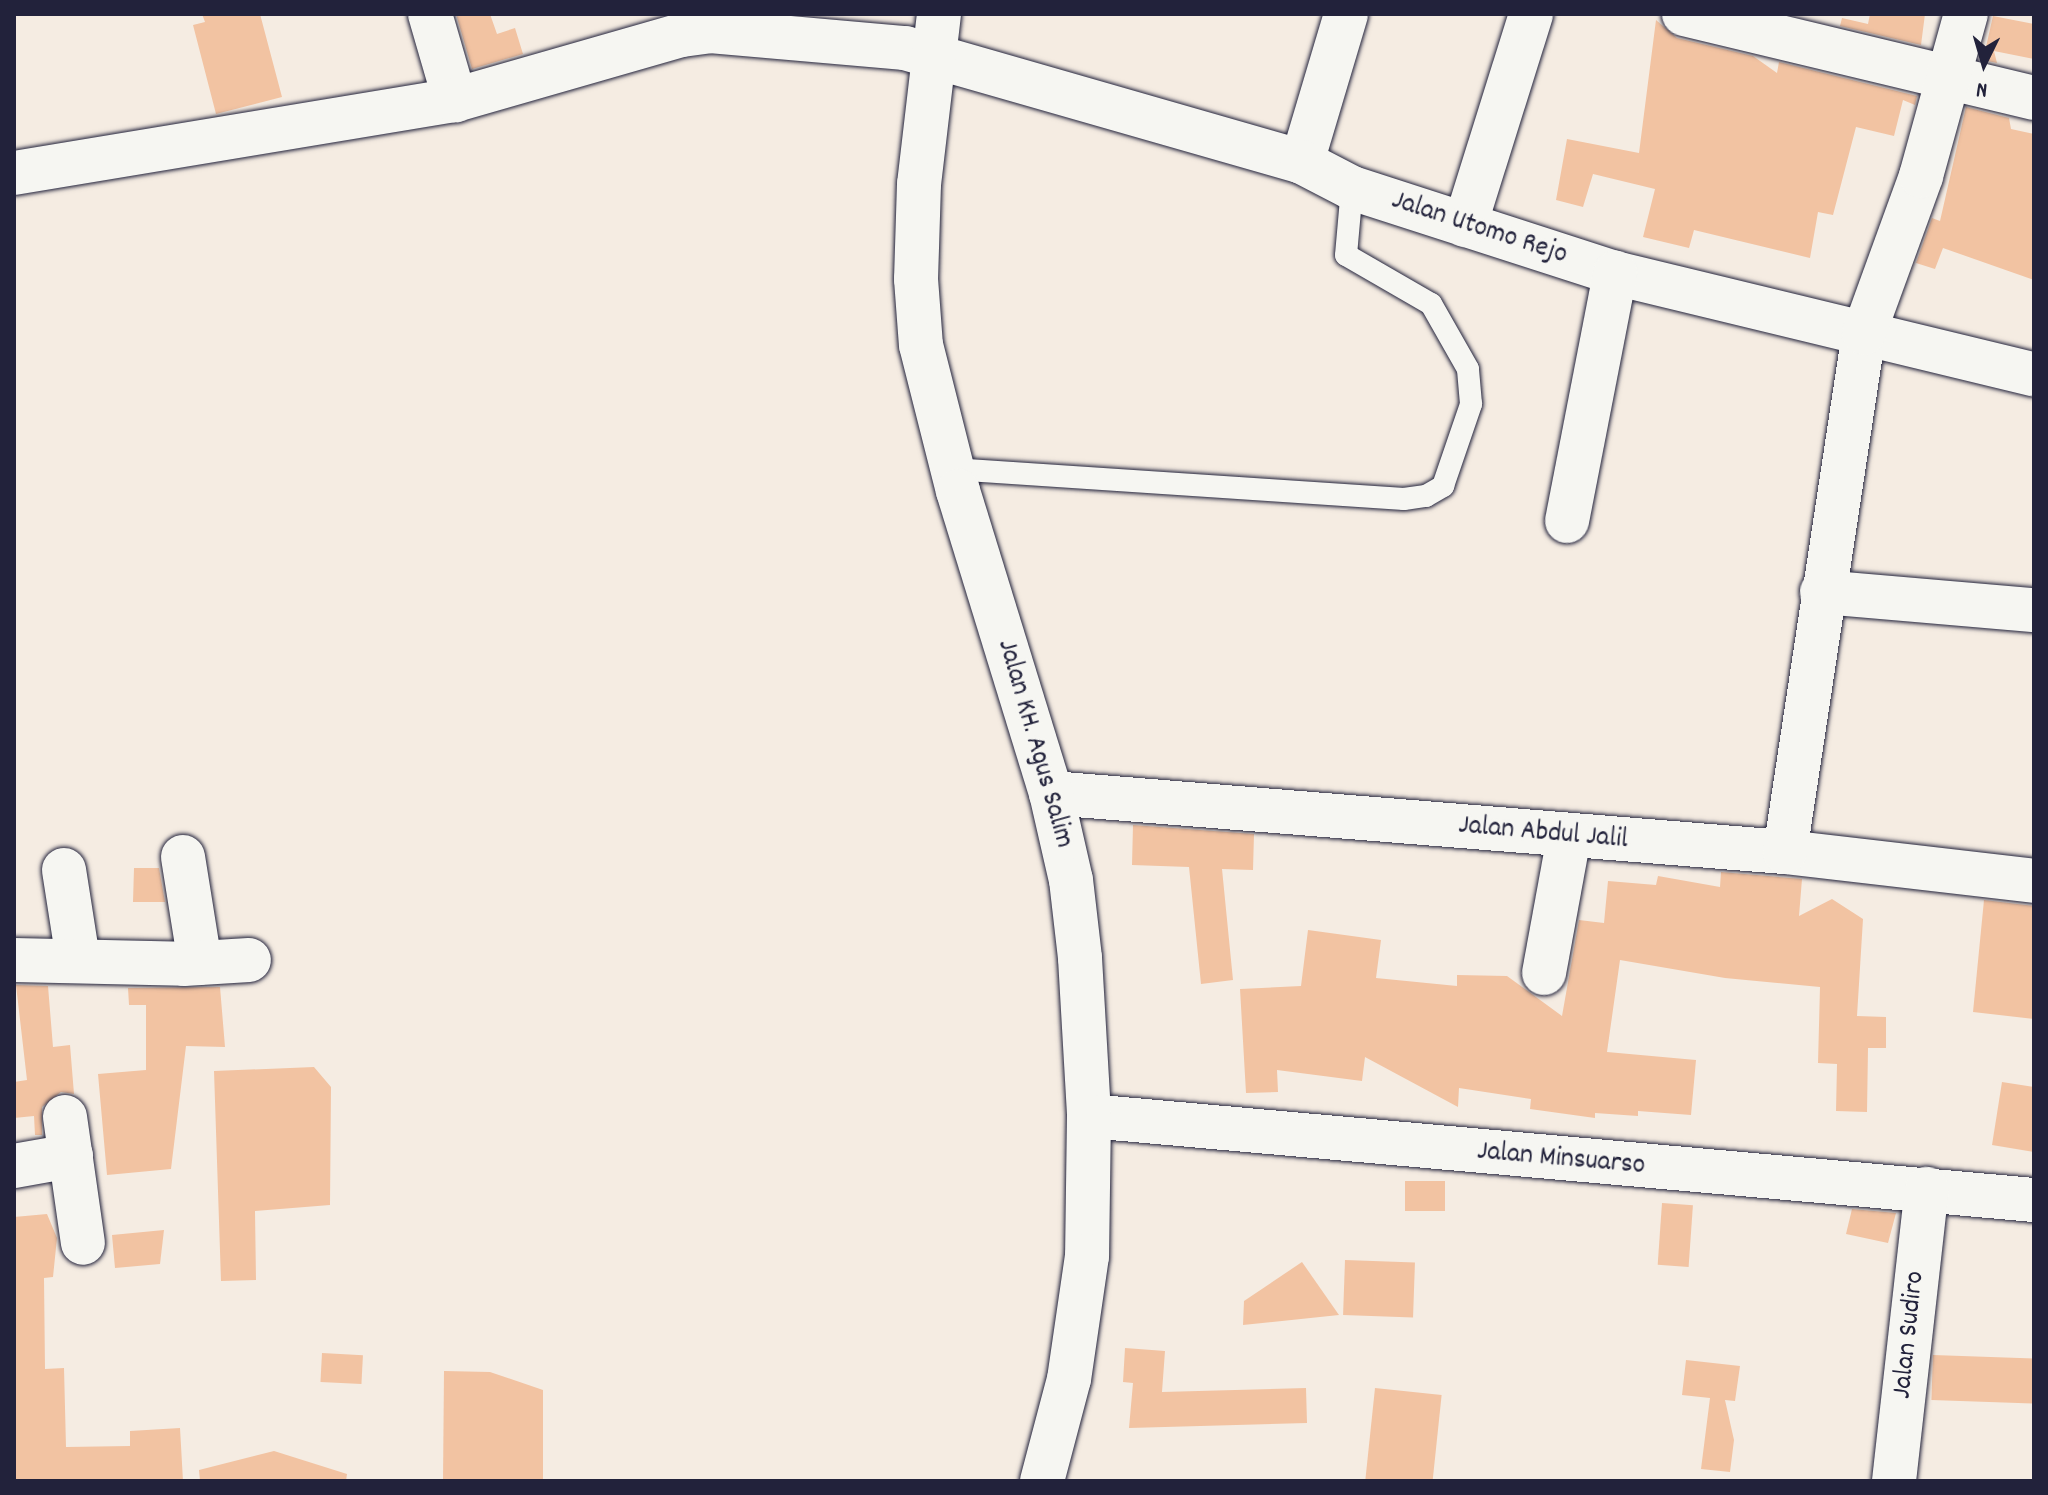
<!DOCTYPE html>
<style>
body{margin:0}
#map{position:relative;width:2048px;height:1495px;overflow:hidden;background:#f5ece2;font-family:Dekko,sans-serif}
div>[style]{position:absolute}
.building>*{inset:0;background:#f2c3a2;transform-origin:0 0}
.roads{filter:drop-shadow(0 0 2px #22223b) drop-shadow(0 0 2px #22223b)}
.lane>*{height:22px;margin:-11px;padding:0 11px;transform-origin:11px;border-radius:11px;background:#f6f6f2}
.street>*{height:44px;margin:-22px;padding:0 22px;transform-origin:22px;border-radius:22px;background:#f6f6f2}
.secondary>*{height:44px;margin:-22px;padding:0 22px;transform-origin:22px;border-radius:22px;background:#f6f6f2}
span{translate:-50% -50%;white-space:nowrap;text-align:center;line-height:1.15;-webkit-text-stroke:6px #f6f6f2;paint-order:stroke}
.street-label{font-size:28px;color:#22223b}
.frame{position:absolute;inset:0;border:16px solid #22223b;pointer-events:none}
.north{position:absolute;left:1944px;top:24px;width:80px;height:80px;-webkit-text-stroke:6px #f6f6f2;paint-order:stroke;rotate:185deg;font-size:22px;font-weight:700;line-height:32px;text-align:center;color:#22223b}
.north::after{content:'';display:block;margin:auto;width:28px;height:36px;background:#22223b;clip-path:polygon(50% 0,100% 100%,50% 72%,0 100%)}
</style>
<div id="map">
<div class="building">
<div style="clip-path:polygon(202px 14px,260px 14px,282px 97px,216px 114px,193px 25px,205px 22px)"></div>
<div style="clip-path:polygon(456px 14px,490px 14px,497px 34px,515px 28px,523px 54px,472px 69px)"></div>
<div style="clip-path:polygon(1870px 14px,1925px 14px,1921px 45px,1840px 26px,1842px 18px,1868px 24px)"></div>
<div style="clip-path:polygon(1993px 16px,2034px 24px,2034px 59px,1994px 51px,1997px 63px,1983px 60px)"></div>
<div style="clip-path:polygon(1656px 20px,1677px 38px,1753px 56px,1777px 73px,1779px 62px,1917px 96px,1915px 105px,1903px 100px,1894px 136px,1856px 127px,1833px 215px,1818px 212px,1810px 258px,1694px 230px,1689px 248px,1643px 237px,1655px 189px,1593px 174px,1583px 207px,1556px 200px,1567px 139px,1639px 153px)"></div>
<div style="clip-path:polygon(1966px 107px,2009px 118px,2011px 129px,2034px 134px,2034px 280px,1943px 248px,1935px 269px,1916px 263px,1932px 218px,1940px 221px)"></div>
<div style="clip-path:polygon(1133px 825px,1254px 834px,1253px 870px,1222px 869px,1233px 980px,1201px 984px,1189px 867px,1132px 865px)"></div>
<div style="clip-path:polygon(134px 868px,159px 868px,165px 902px,133px 902px)"></div>
<div style="clip-path:polygon(1721px 872px,1802px 879px,1799px 916px,1832px 899px,1863px 919px,1857px 1016px,1886px 1017px,1886px 1048px,1868px 1048px,1867px 1112px,1836px 1111px,1837px 1064px,1818px 1063px,1820px 987px,1725px 978px,1620px 960px,1607px 1052px,1696px 1060px,1691px 1115px,1638px 1111px,1638px 1116px,1595px 1113px,1595px 1118px,1530px 1109px,1531px 1099px,1459px 1088px,1458px 1107px,1365px 1057px,1362px 1081px,1277px 1070px,1278px 1092px,1246px 1093px,1240px 989px,1301px 986px,1308px 930px,1381px 940px,1376px 978px,1457px 986px,1457px 975px,1507px 976px,1562px 1016px,1579px 920px,1604px 923px,1608px 881px,1656px 885px,1658px 876px,1720px 887px)"></div>
<div style="clip-path:polygon(1984px 900px,2034px 906px,2034px 1019px,1973px 1012px)"></div>
<div style="clip-path:polygon(16px 985px,48px 986px,53px 1047px,70px 1045px,74px 1094px,61px 1092px,42px 1107px,42px 1135px,35px 1135px,34px 1116px,14px 1118px,14px 1082px,27px 1080px)"></div>
<div style="clip-path:polygon(220px 987px,225px 1047px,186px 1046px,171px 1169px,107px 1175px,98px 1074px,146px 1070px,146px 1005px,129px 1005px,128px 988px)"></div>
<div style="clip-path:polygon(314px 1067px,331px 1087px,330px 1205px,255px 1211px,256px 1280px,221px 1281px,214px 1071px)"></div>
<div style="clip-path:polygon(2002px 1082px,2034px 1087px,2034px 1152px,1992px 1145px)"></div>
<div style="left:1405px;top:1181px;width:40px;height:30px"></div>
<div style="left:1662px;top:1203px;width:31px;height:62px;rotate:4deg"></div>
<div style="clip-path:polygon(1852px 1209px,1896px 1213px,1888px 1243px,1846px 1234px)"></div>
<div style="clip-path:polygon(47px 1214px,57px 1238px,53px 1277px,44px 1278px,45px 1369px,64px 1368px,66px 1447px,130px 1446px,130px 1431px,180px 1428px,183px 1481px,14px 1481px,14px 1217px)"></div>
<div style="clip-path:polygon(164px 1230px,160px 1264px,115px 1268px,112px 1235px)"></div>
<div style="left:1345px;top:1260px;width:70px;height:55px;rotate:2deg"></div>
<div style="clip-path:polygon(1302px 1262px,1339px 1315px,1243px 1325px,1244px 1301px)"></div>
<div style="clip-path:polygon(1125px 1348px,1165px 1351px,1162px 1392px,1306px 1388px,1307px 1423px,1129px 1428px,1133px 1383px,1123px 1382px)"></div>
<div style="left:322px;top:1353px;width:41px;height:29px;rotate:3deg"></div>
<div style="left:1933px;top:1355px;width:101px;height:45px;rotate:2deg"></div>
<div style="clip-path:polygon(1686px 1360px,1740px 1366px,1735px 1401px,1725px 1400px,1734px 1440px,1730px 1472px,1701px 1469px,1710px 1398px,1682px 1395px)"></div>
<div style="clip-path:polygon(444px 1371px,490px 1372px,543px 1390px,543px 1481px,443px 1481px)"></div>
<div style="left:1375px;top:1388px;width:67px;height:94px;rotate:6deg"></div>
<div style="clip-path:polygon(274px 1451px,347px 1474px,346px 1481px,200px 1481px,199px 1470px)"></div>
</div>
<div class="roads">
<div class="lane">
<div style="left:952px;top:469px;width:453px;rotate:3.8deg"></div>
<div style="left:1404px;top:499px;width:22px;rotate:-8deg"></div>
<div style="left:1426px;top:496px;width:20px;rotate:-30deg"></div>
<div style="left:1443px;top:486px;width:87px;rotate:-71.1deg"></div>
<div style="left:1471px;top:404px;width:35px;rotate:-95deg"></div>
<div style="left:1468px;top:369px;width:75px;rotate:-119.6deg"></div>
<div style="left:1431px;top:304px;width:98px;rotate:-150deg"></div>
<div style="left:1346px;top:255px;width:67px;rotate:-84.9deg"></div>
</div>
<div class="street">
<div style="left:430px;top:14px;width:90px;rotate:73.8deg"></div>
<div style="left:1684px;top:14px;width:360px;rotate:13.5deg"></div>
<div style="left:1302px;top:162px;width:154px;rotate:-73.4deg"></div>
<div style="left:14px;top:173px;width:447px;rotate:-9.4deg"></div>
<div style="left:455px;top:100px;width:236px;rotate:-16deg"></div>
<div style="left:682px;top:35px;width:28px;rotate:-8deg"></div>
<div style="left:710px;top:31px;width:196px;rotate:5deg"></div>
<div style="left:905px;top:48px;width:413px;rotate:16deg"></div>
<div style="left:1302px;top:162px;width:56px;rotate:27.5deg"></div>
<div style="left:1352px;top:188px;width:276px;rotate:17.9deg"></div>
<div style="left:1615px;top:273px;width:431px;rotate:13.6deg"></div>
<div style="left:1465px;top:225px;width:221px;rotate:-72.6deg"></div>
<div style="left:1567px;top:521px;width:253px;rotate:-79deg"></div>
<div style="left:1822px;top:592px;width:213px;rotate:4.9deg"></div>
<div style="left:1051px;top:793px;width:736px;rotate:4.6deg"></div>
<div style="left:1785px;top:852px;width:251px;rotate:6.6deg"></div>
<div style="left:1785px;top:852px;width:525px;rotate:-81.35deg"></div>
<div style="left:1864px;top:333px;width:167px;rotate:-70deg"></div>
<div style="left:1921px;top:176px;width:168px;rotate:-74.5deg"></div>
<div style="left:183px;top:857px;width:107px;rotate:80.9deg"></div>
<div style="left:64px;top:870px;width:90px;rotate:81.1deg"></div>
<div style="left:14px;top:960px;width:170px;rotate:1.3deg"></div>
<div style="left:184px;top:964px;width:65px;rotate:-3.5deg"></div>
<div style="left:1544px;top:973px;width:138px;rotate:-79.6deg"></div>
<div style="left:1089px;top:1116px;width:949px;rotate:5.08deg"></div>
<div style="left:65px;top:1117px;width:127px;rotate:81.9deg"></div>
<div style="left:14px;top:1166px;width:58px;rotate:-10deg"></div>
<div style="left:1894px;top:1481px;width:294px;rotate:-83.6deg"></div>
</div>
<div class="secondary">
<div style="left:939px;top:14px;width:171px;rotate:96.7deg"></div>
<div style="left:919px;top:184px;width:95px;rotate:91.8deg"></div>
<div style="left:916px;top:279px;width:66px;rotate:85.7deg"></div>
<div style="left:921px;top:345px;width:151px;rotate:75.8deg"></div>
<div style="left:958px;top:491px;width:316px;rotate:72.9deg"></div>
<div style="left:1051px;top:793px;width:89px;rotate:77.1deg"></div>
<div style="left:1071px;top:880px;width:79px;rotate:83.4deg"></div>
<div style="left:1080px;top:958px;width:158px;rotate:86.7deg"></div>
<div style="left:1089px;top:1116px;width:140px;rotate:90.8deg"></div>
<div style="left:1087px;top:1256px;width:124px;rotate:98.3deg"></div>
<div style="left:1069px;top:1379px;width:106px;rotate:104.8deg"></div>
</div>
</div>
<div class="street-label">
<span style="left:1479px;top:229px;rotate:18deg">Jalan Utomo Rejo</span>
<span style="left:1034px;top:744px;rotate:74deg">Jalan KH. Agus Salim</span>
<span style="left:1543px;top:834px;rotate:5deg">Jalan Abdul Jalil</span>
<span style="left:1561px;top:1160px;rotate:5deg">Jalan Minsuarso</span>
<span style="left:1910px;top:1335px;rotate:-84deg">Jalan Sudiro</span>
</div>
<div class="frame"></div>
<div class="north">N</div>
</div>
